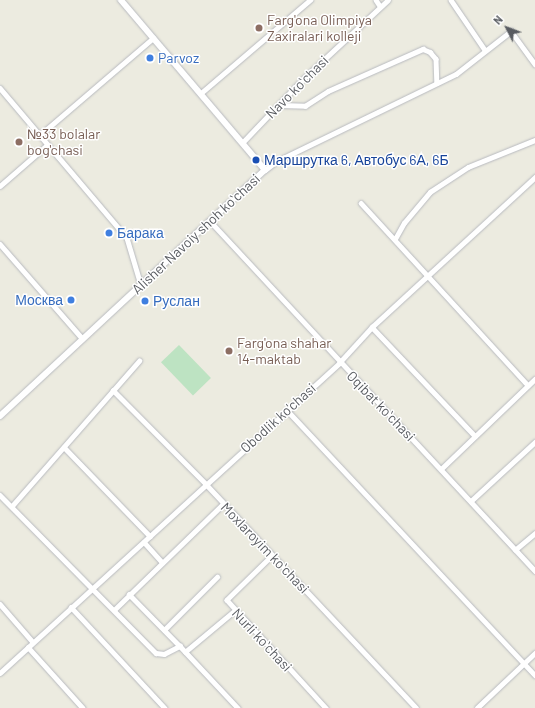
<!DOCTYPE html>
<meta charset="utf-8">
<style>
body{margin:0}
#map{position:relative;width:535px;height:708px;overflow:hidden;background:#ecebe0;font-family:Barlow,sans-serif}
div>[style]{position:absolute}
.green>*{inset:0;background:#bde3c2;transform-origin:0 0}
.roads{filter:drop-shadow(0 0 1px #b8babf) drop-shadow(0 0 1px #b8babf)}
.street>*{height:4.5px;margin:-2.25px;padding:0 2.25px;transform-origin:2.25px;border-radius:2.25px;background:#fff}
.secondary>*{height:6px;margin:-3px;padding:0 3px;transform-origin:3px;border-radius:3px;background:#fff}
.dots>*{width:11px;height:11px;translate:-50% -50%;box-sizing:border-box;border:2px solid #fff;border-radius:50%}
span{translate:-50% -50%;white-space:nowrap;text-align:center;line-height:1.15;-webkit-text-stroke:3px #fff;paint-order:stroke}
.education-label{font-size:14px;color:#785e54}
.left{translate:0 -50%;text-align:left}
.shop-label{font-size:14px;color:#366cbe}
.right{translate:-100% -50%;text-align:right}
.street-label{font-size:14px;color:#595c61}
.transit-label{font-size:14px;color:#164399}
.north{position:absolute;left:487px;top:8px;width:40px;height:40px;-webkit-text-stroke:3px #fff;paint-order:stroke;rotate:312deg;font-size:11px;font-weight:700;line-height:16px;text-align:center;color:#595c61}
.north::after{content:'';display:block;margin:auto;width:14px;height:18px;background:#595c61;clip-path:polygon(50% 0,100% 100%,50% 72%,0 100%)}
</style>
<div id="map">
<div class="green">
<div style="left:179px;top:345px;width:46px;height:25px;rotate:46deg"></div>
</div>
<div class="roads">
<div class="street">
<div style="left:376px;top:0;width:7px;rotate:56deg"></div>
<div style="left:451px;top:0;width:60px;rotate:55.8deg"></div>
<div style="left:0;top:88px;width:197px;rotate:49.7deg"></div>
<div style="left:127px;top:238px;width:49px;rotate:73.4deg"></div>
<div style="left:200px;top:94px;width:145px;rotate:-40.5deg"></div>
<div style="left:281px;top:105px;width:24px;rotate:2deg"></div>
<div style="left:305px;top:106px;width:27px;rotate:-33deg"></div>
<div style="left:328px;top:91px;width:104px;rotate:-23.9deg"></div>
<div style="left:423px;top:49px;width:8px;rotate:23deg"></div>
<div style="left:430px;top:52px;width:9px;rotate:49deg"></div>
<div style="left:436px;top:59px;width:24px;rotate:88deg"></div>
<div style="left:40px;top:135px;width:149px;rotate:-40.6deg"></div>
<div style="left:242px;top:143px;width:87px;rotate:-46.4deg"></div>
<div style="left:302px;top:80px;width:117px;rotate:-42.9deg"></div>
<div style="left:265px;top:170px;width:15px;rotate:-37deg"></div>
<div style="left:277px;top:161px;width:199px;rotate:-25.9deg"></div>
<div style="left:456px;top:74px;width:70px;rotate:-38deg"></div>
<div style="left:511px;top:31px;width:41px;rotate:54deg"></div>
<div style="left:0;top:186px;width:62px;rotate:-41.1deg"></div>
<div style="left:361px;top:203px;width:247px;rotate:47.5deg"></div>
<div style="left:211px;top:222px;width:476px;rotate:47.1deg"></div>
<div style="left:395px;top:239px;width:18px;rotate:-61deg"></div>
<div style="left:404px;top:223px;width:40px;rotate:-50deg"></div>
<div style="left:430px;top:192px;width:45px;rotate:-33.3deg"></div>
<div style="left:468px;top:167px;width:72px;rotate:-21.9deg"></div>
<div style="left:0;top:244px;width:125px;rotate:48.9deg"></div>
<div style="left:372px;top:327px;width:150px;rotate:46.6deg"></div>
<div style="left:113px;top:390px;width:132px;rotate:45.3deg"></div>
<div style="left:206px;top:484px;width:307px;rotate:46.8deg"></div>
<div style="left:287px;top:410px;width:363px;rotate:46.9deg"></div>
<div style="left:64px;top:447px;width:124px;rotate:46deg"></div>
<div style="left:441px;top:469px;width:130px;rotate:-43.8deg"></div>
<div style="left:0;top:495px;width:222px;rotate:45.4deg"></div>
<div style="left:156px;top:653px;width:8px;rotate:7deg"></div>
<div style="left:164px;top:654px;width:18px;rotate:-27deg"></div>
<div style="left:180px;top:646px;width:85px;rotate:46.9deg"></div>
<div style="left:471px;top:501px;width:87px;rotate:-42.7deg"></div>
<div style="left:12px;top:506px;width:193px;rotate:-48.8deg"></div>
<div style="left:144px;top:542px;width:27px;rotate:48deg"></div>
<div style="left:515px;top:550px;width:26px;rotate:-40deg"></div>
<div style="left:272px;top:556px;width:63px;rotate:135.6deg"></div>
<div style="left:227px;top:600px;width:147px;rotate:47.5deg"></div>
<div style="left:129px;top:594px;width:73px;rotate:45.6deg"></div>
<div style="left:0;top:604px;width:50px;rotate:49deg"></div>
<div style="left:71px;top:607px;width:138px;rotate:47.1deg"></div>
<div style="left:114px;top:610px;width:152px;rotate:-44.2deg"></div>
<div style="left:164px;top:630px;width:75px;rotate:-45deg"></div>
<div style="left:28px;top:647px;width:82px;rotate:48deg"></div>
<div style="left:185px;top:652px;width:64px;rotate:-39.9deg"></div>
<div style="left:0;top:673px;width:459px;rotate:-42.4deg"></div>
<div style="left:339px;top:363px;width:49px;rotate:-47.5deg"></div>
<div style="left:372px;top:327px;width:222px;rotate:-42.6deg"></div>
<div style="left:477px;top:708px;width:80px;rotate:-43.5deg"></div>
</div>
<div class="secondary">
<div style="left:0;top:416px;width:362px;rotate:-42.9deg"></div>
<div style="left:265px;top:170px;width:223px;rotate:-130.3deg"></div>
</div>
</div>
<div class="dots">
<div style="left:259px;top:28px;background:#8d6e63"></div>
<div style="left:150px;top:58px;background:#3f7fe0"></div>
<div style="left:19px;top:142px;background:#8d6e63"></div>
<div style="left:256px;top:160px;background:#1a4fb4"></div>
<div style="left:109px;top:233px;background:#3f7fe0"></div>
<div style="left:71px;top:300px;background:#3f7fe0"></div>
<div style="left:145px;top:301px;background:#3f7fe0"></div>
<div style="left:229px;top:351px;background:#8d6e63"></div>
</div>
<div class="education-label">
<span class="left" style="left:267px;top:28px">Farg'ona Olimpiya<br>Zaxiralari kolleji</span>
<span class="left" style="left:27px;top:142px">№33 bolalar<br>bog'chasi</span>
<span class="left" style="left:237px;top:351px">Farg'ona shahar<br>14-maktab</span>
</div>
<div class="shop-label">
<span class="left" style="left:158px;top:58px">Parvoz</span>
<span class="left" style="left:117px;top:233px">Барака</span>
<span class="right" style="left:63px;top:300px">Москва</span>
<span class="left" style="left:153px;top:301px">Руслан</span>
</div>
<div class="street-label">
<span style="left:297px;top:87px;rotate:-45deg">Navo koʻchasi</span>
<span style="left:196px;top:234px;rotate:-43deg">Alisher Navoiy shoh koʻchasi</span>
<span style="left:381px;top:406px;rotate:46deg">Oqibat koʻchasi</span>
<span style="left:278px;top:418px;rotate:-42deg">Obodlik ko'chasi</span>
<span style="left:265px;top:548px;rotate:46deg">Moxlaroyim koʻchasi</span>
<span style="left:262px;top:640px;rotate:47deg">Nurli koʻchasi</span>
</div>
<div class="transit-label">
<span class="left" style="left:264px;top:160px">Маршрутка 6, Автобус 6А, 6Б</span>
</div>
<div class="north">N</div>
</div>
